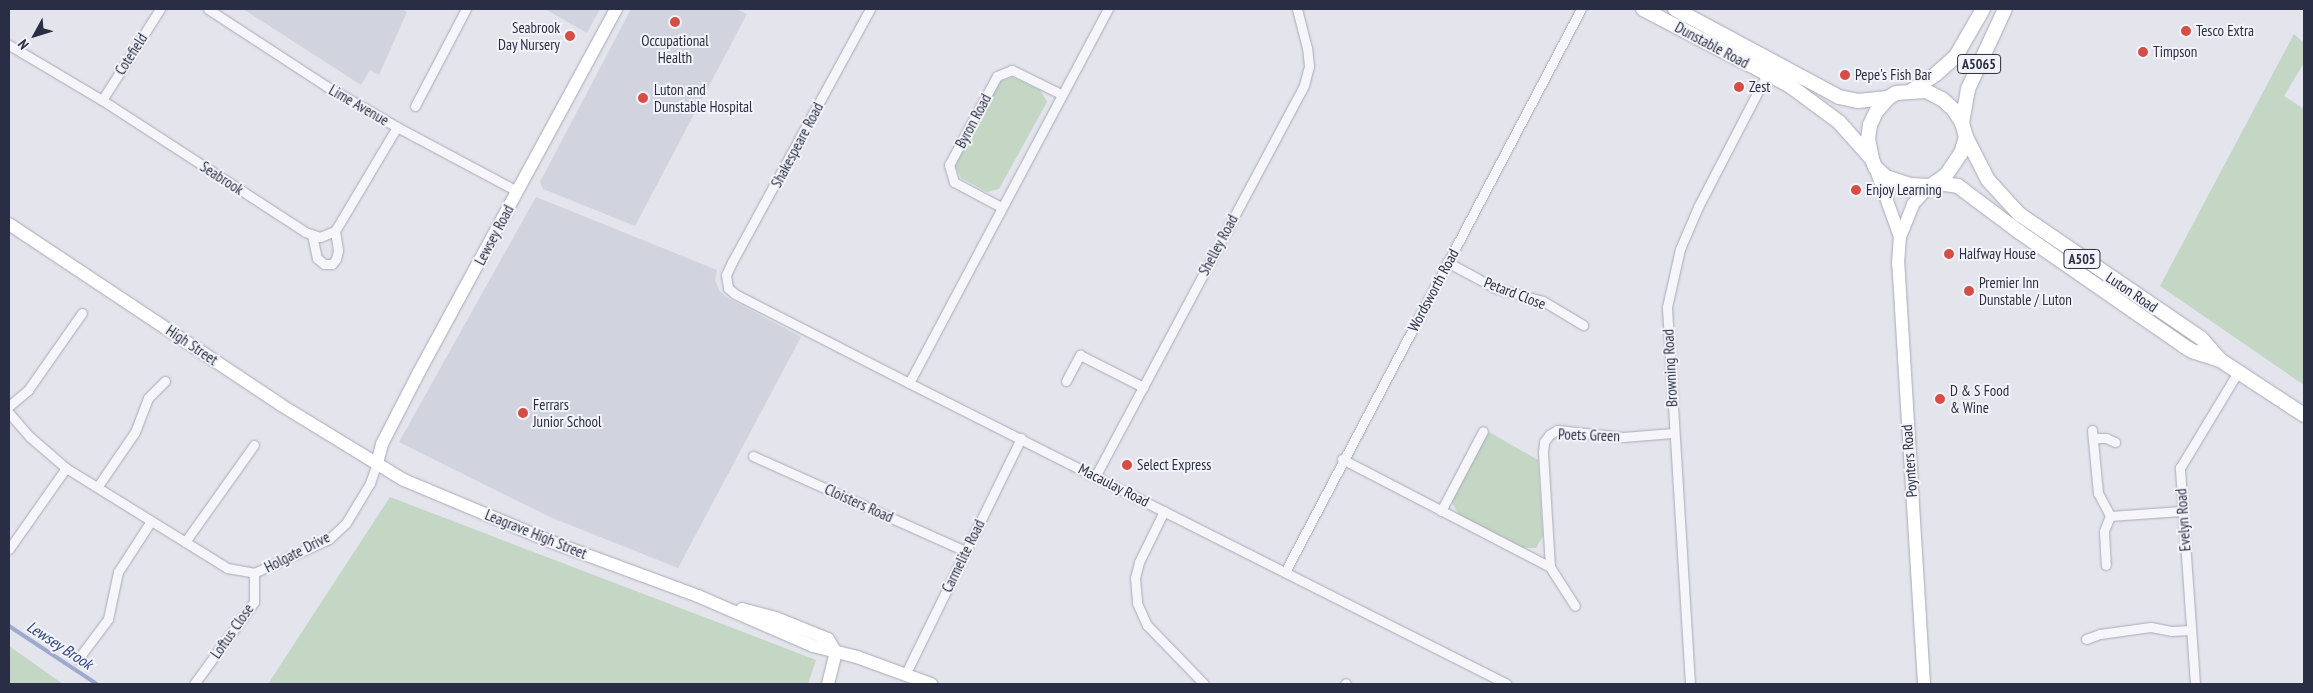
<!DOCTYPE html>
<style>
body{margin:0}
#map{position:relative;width:2313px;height:693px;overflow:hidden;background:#e3e4ec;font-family:"PT Sans Narrow",sans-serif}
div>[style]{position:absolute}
.built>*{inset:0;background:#d1d3de}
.green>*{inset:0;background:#c4d6c4}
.stream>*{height:4px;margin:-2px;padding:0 2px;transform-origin:2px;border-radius:2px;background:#9daacd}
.roads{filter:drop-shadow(0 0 1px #a8aab7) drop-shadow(0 0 1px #a8aab7)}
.street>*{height:9px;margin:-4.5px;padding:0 4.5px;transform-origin:4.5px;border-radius:4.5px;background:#f6f6fa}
.secondary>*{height:12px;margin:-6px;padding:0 6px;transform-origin:6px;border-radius:6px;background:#fff}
.primary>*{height:14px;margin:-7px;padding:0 7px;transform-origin:7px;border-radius:7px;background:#fff}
.dots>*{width:14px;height:14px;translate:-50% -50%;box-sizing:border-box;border:2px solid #f3f4f9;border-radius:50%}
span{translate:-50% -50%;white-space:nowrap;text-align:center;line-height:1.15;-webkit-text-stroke:4px #f3f4f9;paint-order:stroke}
.shield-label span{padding:1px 4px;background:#f3f4f9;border:1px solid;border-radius:4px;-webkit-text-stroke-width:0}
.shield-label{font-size:14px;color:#2a2e45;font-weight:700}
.poi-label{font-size:15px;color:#2a2e45}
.right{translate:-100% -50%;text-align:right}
.left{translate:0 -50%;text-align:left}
.street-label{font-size:15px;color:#2a2e45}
.water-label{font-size:16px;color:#31437b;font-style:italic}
.frame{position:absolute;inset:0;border:10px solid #2a2e45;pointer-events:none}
.north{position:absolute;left:10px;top:10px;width:50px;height:50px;-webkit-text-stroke:4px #f3f4f9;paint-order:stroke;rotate:231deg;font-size:14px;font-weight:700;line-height:20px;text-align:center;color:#2a2e45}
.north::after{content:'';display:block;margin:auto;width:18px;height:22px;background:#2a2e45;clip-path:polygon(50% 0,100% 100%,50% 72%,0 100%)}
</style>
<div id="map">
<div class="built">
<div style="clip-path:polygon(243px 9px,401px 9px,407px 12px,379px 75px,370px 70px,361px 85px)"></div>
<div style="clip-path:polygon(545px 9px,600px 9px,587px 33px)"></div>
<div style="clip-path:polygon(631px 9px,736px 9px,747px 14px,635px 226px,543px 189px,540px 182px)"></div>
<div style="clip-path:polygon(536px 197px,717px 270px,715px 280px,719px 290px,726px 297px,801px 337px,678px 568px,550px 517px,399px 442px)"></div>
</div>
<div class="green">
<div style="clip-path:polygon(2294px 34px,2304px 43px,2304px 63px,2284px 96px,2304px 109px,2304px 385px,2160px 286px)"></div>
<div style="clip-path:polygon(1012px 77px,1040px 90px,1047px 102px,999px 189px,987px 192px,961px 178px,955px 166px,999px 82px)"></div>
<div style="clip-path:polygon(1489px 432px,1538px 460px,1543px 536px,1536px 548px,1524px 548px,1459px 515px,1451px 501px)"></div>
<div style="clip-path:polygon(390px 497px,816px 660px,808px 684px,268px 684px)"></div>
<div style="clip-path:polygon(9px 646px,63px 684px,9px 684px)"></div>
</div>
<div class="stream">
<div style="left:9px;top:626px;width:105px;rotate:33.4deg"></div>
</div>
<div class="roads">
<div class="street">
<div style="left:208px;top:9px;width:141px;rotate:33.1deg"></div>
<div style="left:326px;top:86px;width:82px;rotate:30deg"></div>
<div style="left:397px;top:127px;width:136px;rotate:28.1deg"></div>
<div style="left:870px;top:9px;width:288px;rotate:118.6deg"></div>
<div style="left:732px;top:262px;width:14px;rotate:115deg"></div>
<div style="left:726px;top:275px;width:13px;rotate:81deg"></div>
<div style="left:728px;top:288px;width:9px;rotate:41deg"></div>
<div style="left:735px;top:294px;width:195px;rotate:27.1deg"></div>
<div style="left:909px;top:383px;width:669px;rotate:26.72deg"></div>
<div style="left:9px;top:45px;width:108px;rotate:30.6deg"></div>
<div style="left:102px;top:100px;width:242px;rotate:33deg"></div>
<div style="left:305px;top:232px;width:16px;rotate:18deg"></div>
<div style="left:320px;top:237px;width:16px;rotate:-22deg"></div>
<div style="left:335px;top:231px;width:121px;rotate:-59.2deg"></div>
<div style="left:102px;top:100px;width:108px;rotate:-57.5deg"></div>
<div style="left:415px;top:106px;width:110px;rotate:-62.3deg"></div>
<div style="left:1001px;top:207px;width:53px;rotate:-152deg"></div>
<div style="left:954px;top:182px;width:18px;rotate:-106deg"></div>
<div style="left:949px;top:165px;width:101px;rotate:-61.7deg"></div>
<div style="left:997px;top:76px;width:16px;rotate:-22deg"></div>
<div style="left:1012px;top:70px;width:55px;rotate:26.1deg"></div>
<div style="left:312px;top:235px;width:24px;rotate:78deg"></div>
<div style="left:317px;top:258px;width:9px;rotate:41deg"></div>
<div style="left:324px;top:264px;width:8px"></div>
<div style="left:332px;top:264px;width:6px;rotate:-51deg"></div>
<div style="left:336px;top:259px;width:9px;rotate:-77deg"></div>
<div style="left:338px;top:250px;width:19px;rotate:-99deg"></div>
<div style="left:1447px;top:262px;width:55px;rotate:28.4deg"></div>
<div style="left:1495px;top:288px;width:50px;rotate:15.2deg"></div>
<div style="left:1543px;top:301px;width:47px;rotate:31deg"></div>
<div style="left:1066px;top:381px;width:30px;rotate:-62deg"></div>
<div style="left:1080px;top:355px;width:71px;rotate:26.9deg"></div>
<div style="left:909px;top:383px;width:424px;rotate:-62deg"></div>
<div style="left:9px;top:406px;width:25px;rotate:-40deg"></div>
<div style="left:28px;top:390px;width:94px;rotate:-55deg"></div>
<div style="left:9px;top:413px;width:32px;rotate:49deg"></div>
<div style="left:30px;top:437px;width:48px;rotate:40.7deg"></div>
<div style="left:66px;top:468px;width:190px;rotate:31.8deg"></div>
<div style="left:227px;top:568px;width:27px;rotate:10deg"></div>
<div style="left:254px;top:573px;width:82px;rotate:-24.4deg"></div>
<div style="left:329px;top:539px;width:23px;rotate:-43deg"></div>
<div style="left:346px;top:523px;width:47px;rotate:-59deg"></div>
<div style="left:370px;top:483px;width:21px;rotate:-71deg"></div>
<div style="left:2092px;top:430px;width:63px;rotate:84.6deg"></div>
<div style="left:2098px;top:493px;width:26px;rotate:62deg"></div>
<div style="left:2110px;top:516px;width:16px;rotate:112deg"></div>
<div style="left:2104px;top:531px;width:34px;rotate:87deg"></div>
<div style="left:2093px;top:438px;width:13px"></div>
<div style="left:2106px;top:438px;width:10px;rotate:24deg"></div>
<div style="left:753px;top:456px;width:232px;rotate:24.1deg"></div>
<div style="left:1342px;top:459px;width:234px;rotate:27.4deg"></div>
<div style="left:1550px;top:567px;width:46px;rotate:57.3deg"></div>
<div style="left:1096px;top:475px;width:442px;rotate:-61.9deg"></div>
<div style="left:1304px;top:85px;width:20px;rotate:-75deg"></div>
<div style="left:1309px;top:66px;width:18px;rotate:-96deg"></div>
<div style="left:1307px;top:48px;width:40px;rotate:-104.4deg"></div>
<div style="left:98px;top:486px;width:65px;rotate:-55.6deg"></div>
<div style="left:135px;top:432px;width:36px;rotate:-69deg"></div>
<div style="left:148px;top:398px;width:24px;rotate:-45deg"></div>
<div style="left:1164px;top:511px;width:57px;rotate:116.1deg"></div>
<div style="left:1139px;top:562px;width:16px;rotate:104deg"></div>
<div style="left:1135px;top:578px;width:25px;rotate:85deg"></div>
<div style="left:1137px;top:603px;width:24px;rotate:66deg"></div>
<div style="left:1147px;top:625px;width:82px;rotate:46deg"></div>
<div style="left:1441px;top:511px;width:90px;rotate:-62.3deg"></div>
<div style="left:2110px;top:516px;width:71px;rotate:-4deg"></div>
<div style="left:185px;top:542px;width:119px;rotate:-54.6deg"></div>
<div style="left:9px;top:549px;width:99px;rotate:-54.9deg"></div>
<div style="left:1550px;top:567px;width:115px;rotate:-93.5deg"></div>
<div style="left:1543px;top:452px;width:10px;rotate:-84deg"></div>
<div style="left:1544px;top:442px;width:9px;rotate:-54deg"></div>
<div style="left:1549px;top:435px;width:9px;rotate:-32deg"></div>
<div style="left:1557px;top:430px;width:66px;rotate:6.1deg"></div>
<div style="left:1623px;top:437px;width:50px;rotate:-4.6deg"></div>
<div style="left:1285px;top:572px;width:636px;rotate:-62.27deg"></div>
<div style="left:2086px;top:639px;width:15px;rotate:-20deg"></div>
<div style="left:2100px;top:634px;width:51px;rotate:-7.8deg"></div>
<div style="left:2151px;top:627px;width:20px;rotate:11deg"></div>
<div style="left:2171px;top:631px;width:20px;rotate:-3deg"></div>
<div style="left:78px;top:659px;width:50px;rotate:-53.1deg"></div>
<div style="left:108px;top:619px;width:48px;rotate:-78deg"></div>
<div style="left:118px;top:572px;width:61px;rotate:-57.1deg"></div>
<div style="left:905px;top:675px;width:264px;rotate:-63.9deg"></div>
<div style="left:194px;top:684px;width:102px;rotate:-53.8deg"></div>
<div style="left:254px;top:602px;width:29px;rotate:-90deg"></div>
<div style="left:1345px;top:684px;width:1px;rotate:-45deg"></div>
<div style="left:1690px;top:684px;width:378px;rotate:-93.5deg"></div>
<div style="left:1667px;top:307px;width:59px;rotate:-77.4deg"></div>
<div style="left:1680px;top:249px;width:46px;rotate:-66.8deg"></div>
<div style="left:1698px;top:207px;width:150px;rotate:-62.6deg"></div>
<div style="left:2195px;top:684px;width:217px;rotate:-94deg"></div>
<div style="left:2180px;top:468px;width:112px;rotate:-58.9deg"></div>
</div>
<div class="secondary">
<div style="left:1875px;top:167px;width:74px;rotate:70.3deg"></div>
<div style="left:9px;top:224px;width:327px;rotate:33.6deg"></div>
<div style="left:281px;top:405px;width:144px;rotate:31.4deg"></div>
<div style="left:404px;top:480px;width:157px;rotate:22.8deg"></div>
<div style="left:549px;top:541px;width:159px;rotate:20.3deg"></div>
<div style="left:698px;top:596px;width:125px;rotate:23.5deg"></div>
<div style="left:813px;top:646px;width:45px;rotate:14deg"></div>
<div style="left:857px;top:657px;width:79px;rotate:20deg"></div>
<div style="left:377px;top:463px;width:20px;rotate:-75deg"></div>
<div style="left:382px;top:444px;width:81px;rotate:-62.8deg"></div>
<div style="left:419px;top:372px;width:413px;rotate:-61.5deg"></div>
<div style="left:742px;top:609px;width:35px;rotate:15deg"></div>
<div style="left:776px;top:618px;width:56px;rotate:22deg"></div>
<div style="left:828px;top:639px;width:16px;rotate:60deg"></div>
<div style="left:828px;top:684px;width:32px;rotate:-76deg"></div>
<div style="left:1924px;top:684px;width:421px;rotate:-93.5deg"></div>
<div style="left:1898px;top:264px;width:27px;rotate:-86deg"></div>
<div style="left:1900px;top:237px;width:35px;rotate:-68deg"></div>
<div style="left:1913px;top:204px;width:25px;rotate:-47deg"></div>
</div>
<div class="primary">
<div style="left:1643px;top:9px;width:165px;rotate:27.5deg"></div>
<div style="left:1789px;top:85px;width:62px;rotate:36.5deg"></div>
<div style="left:1839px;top:122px;width:48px;rotate:48.4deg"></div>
<div style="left:1675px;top:9px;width:186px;rotate:28.2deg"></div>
<div style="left:1839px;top:97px;width:19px;rotate:12deg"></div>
<div style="left:1858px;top:101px;width:30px;rotate:-6deg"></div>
<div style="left:1911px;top:91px;width:30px;rotate:-34deg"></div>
<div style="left:1936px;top:74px;width:27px;rotate:-42deg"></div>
<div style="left:1956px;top:56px;width:54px;rotate:-60.1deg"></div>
<div style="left:1926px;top:91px;width:18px;rotate:27deg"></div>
<div style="left:1942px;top:99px;width:15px;rotate:42deg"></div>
<div style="left:1953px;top:109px;width:17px;rotate:57deg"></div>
<div style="left:1962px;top:123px;width:15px;rotate:74deg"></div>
<div style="left:1966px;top:137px;width:17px;rotate:107deg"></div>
<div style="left:1961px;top:153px;width:27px;rotate:124deg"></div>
<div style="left:1946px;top:175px;width:19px;rotate:145deg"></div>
<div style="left:1930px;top:186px;width:20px;rotate:-177deg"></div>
<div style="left:1910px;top:185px;width:25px;rotate:-162deg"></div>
<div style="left:1886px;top:177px;width:15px;rotate:-138deg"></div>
<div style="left:1875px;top:167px;width:9px;rotate:-111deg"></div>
<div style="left:1872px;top:159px;width:20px;rotate:-101deg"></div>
<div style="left:1868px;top:139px;width:14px;rotate:-82deg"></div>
<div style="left:1870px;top:125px;width:14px;rotate:-65deg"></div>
<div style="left:1876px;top:112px;width:18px;rotate:-49deg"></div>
<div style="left:1888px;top:98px;width:9px;rotate:-32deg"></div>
<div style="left:1896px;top:93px;width:30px;rotate:-4deg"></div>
<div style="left:1962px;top:123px;width:35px;rotate:-80deg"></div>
<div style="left:1968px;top:89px;width:88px;rotate:-65.2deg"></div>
<div style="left:1966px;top:137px;width:48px;rotate:62.9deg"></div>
<div style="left:1988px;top:180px;width:46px;rotate:47.6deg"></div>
<div style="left:2019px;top:214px;width:220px;rotate:34.3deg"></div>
<div style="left:2201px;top:338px;width:29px;rotate:49deg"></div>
<div style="left:1937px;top:183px;width:21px;rotate:8deg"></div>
<div style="left:1958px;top:186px;width:75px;rotate:36.9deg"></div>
<div style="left:2018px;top:231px;width:202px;rotate:34.7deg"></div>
<div style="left:2184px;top:346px;width:9px;rotate:32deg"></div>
<div style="left:2192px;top:351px;width:29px;rotate:18deg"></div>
<div style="left:2220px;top:360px;width:100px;rotate:33.2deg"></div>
</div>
</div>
<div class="dots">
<div style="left:675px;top:22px;background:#d54d44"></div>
<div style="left:2186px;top:31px;background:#d54d44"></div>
<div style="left:570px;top:36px;background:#d54d44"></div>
<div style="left:2143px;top:52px;background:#d54d44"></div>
<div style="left:1845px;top:75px;background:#d54d44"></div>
<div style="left:1739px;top:87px;background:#d54d44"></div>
<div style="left:643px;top:98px;background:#d54d44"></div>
<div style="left:1856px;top:190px;background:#d54d44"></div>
<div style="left:1949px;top:254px;background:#d54d44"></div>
<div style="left:1969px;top:291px;background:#d54d44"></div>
<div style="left:1940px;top:399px;background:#d54d44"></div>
<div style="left:523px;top:413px;background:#d54d44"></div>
<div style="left:1127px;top:465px;background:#d54d44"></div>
</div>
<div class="shield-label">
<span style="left:1979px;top:64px">A5065</span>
<span style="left:2082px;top:259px">A505</span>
</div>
<div class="poi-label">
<span class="right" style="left:560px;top:36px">Seabrook<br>Day Nursery</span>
<span class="left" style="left:2196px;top:31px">Tesco Extra</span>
<span style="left:675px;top:49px">Occupational<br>Health</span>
<span class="left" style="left:2153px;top:52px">Timpson</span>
<span class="left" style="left:1855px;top:75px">Pepe's Fish Bar</span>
<span class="left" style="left:1749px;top:87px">Zest</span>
<span class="left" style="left:654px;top:98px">Luton and<br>Dunstable Hospital</span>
<span class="left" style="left:1866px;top:190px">Enjoy Learning</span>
<span class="left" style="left:1959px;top:254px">Halfway House</span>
<span class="left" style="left:1979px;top:291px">Premier Inn<br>Dunstable / Luton</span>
<span class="left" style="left:1950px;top:399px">D &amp; S Food<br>&amp; Wine</span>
<span class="left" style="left:533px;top:413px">Ferrars<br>Junior School</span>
<span class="left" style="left:1137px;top:465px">Select Express</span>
</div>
<div class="street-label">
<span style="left:1712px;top:45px;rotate:28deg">Dunstable Road</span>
<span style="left:131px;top:54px;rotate:-57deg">Cotefield</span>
<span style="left:359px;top:105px;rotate:30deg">Lime Avenue</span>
<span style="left:973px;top:121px;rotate:-62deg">Byron Road</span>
<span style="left:797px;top:145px;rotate:-62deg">Shakespeare Road</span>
<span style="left:222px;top:178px;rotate:33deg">Seabrook</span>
<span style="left:494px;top:235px;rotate:-62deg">Lewsey Road</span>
<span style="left:1218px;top:245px;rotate:-62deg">Shelley Road</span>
<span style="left:1433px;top:290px;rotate:-62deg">Wordsworth Road</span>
<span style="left:2132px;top:292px;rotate:34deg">Luton Road</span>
<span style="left:1515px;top:293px;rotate:21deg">Petard Close</span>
<span style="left:192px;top:345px;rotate:34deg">High Street</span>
<span style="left:1670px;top:368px;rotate:-93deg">Browning Road</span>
<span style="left:1589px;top:435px;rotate:2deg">Poets Green</span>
<span style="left:1909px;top:461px;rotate:-94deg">Poynters Road</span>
<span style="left:1114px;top:485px;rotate:27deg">Macaulay Road</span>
<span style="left:859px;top:503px;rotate:24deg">Cloisters Road</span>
<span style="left:2183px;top:520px;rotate:-94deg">Evelyn Road</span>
<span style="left:536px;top:534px;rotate:22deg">Leagrave High Street</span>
<span style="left:297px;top:552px;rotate:-27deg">Holgate Drive</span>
<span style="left:963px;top:556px;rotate:-64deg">Carmelite Road</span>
<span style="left:232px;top:631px;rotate:-55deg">Loftus Close</span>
</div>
<div class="water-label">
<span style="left:60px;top:645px;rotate:33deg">Lewsey Brook</span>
</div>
<div class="frame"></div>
<div class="north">N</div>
</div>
